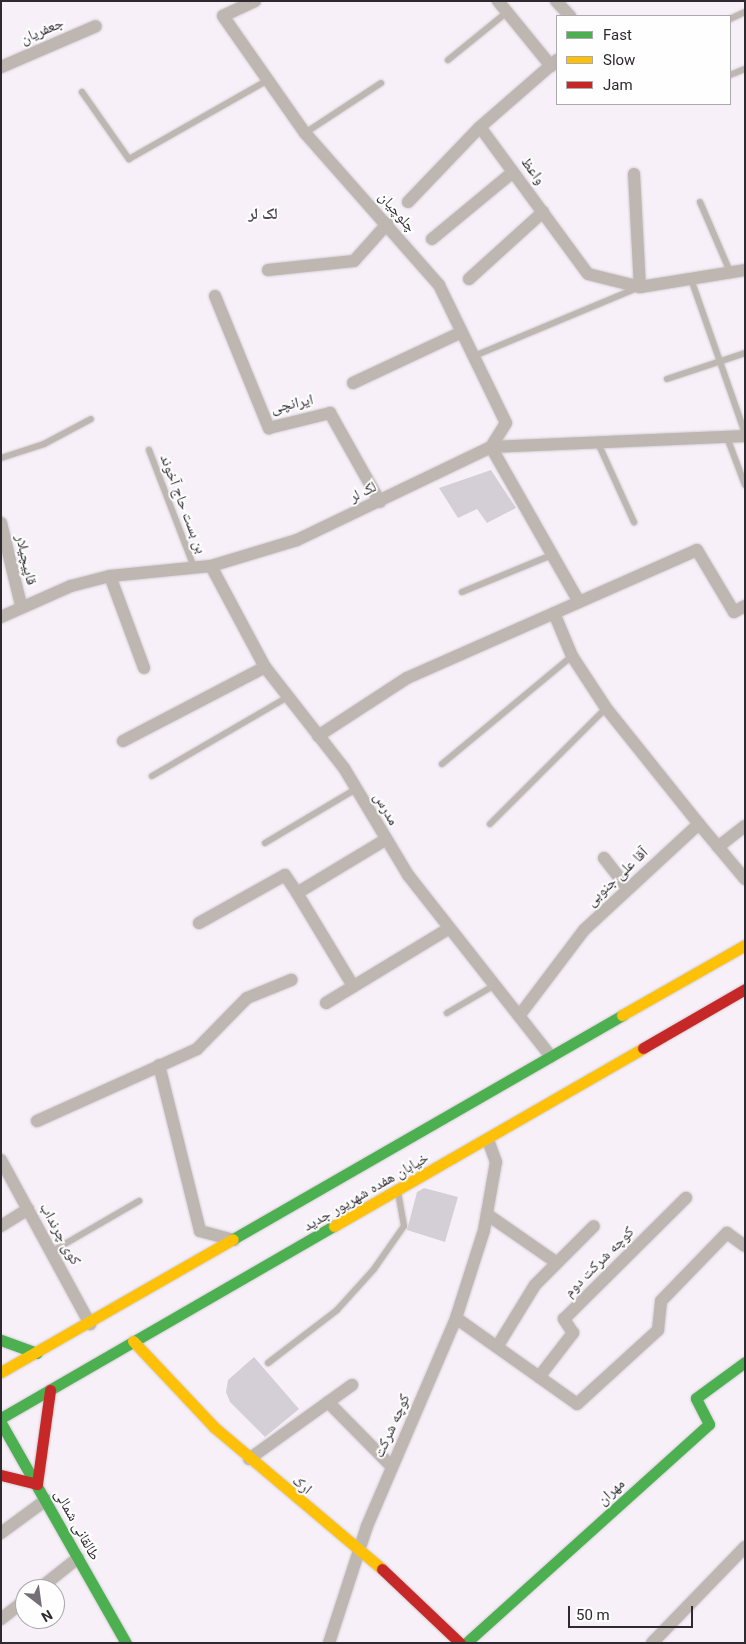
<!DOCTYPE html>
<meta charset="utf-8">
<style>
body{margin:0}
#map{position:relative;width:746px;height:1644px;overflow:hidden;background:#f7f0f8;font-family:Roboto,"Noto Naskh Arabic",sans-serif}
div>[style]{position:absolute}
.building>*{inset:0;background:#d4cfd6}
.roads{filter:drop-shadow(0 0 1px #d2cdd3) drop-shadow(0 0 1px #d2cdd3)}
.lane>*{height:6px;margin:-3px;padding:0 3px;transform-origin:3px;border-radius:3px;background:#beb7b1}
.street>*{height:12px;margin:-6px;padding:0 6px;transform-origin:6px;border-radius:6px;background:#beb7b1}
.fast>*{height:11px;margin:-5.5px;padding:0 5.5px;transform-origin:5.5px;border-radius:5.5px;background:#4caf50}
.slow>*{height:11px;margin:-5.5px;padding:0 5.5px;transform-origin:5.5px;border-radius:5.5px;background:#ffc107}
.jam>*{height:11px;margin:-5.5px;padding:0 5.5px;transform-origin:5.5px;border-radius:5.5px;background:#c62828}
span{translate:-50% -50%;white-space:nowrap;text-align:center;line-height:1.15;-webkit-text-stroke:4px #fefefe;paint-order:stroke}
.street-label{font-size:15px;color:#2e2a30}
.neighbourhood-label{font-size:16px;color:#544a57;font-weight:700}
.frame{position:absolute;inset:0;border:2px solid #2e2a30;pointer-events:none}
.legend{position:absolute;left:556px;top:15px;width:175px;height:90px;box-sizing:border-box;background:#fefefe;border:1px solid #aba9ac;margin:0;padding:6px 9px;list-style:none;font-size:15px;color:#2e2a30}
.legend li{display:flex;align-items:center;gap:10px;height:25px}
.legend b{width:25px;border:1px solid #aba9ac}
.north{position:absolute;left:15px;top:1579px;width:50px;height:50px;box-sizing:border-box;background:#fefefe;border:1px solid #aba9ac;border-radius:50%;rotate:150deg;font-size:14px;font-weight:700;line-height:20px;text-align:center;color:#2e2a30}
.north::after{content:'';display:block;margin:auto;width:18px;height:22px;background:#746f76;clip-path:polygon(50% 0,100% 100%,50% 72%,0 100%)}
.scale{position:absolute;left:568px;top:1606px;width:125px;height:22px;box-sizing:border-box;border:2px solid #2e2a30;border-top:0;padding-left:6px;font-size:15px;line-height:18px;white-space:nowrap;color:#2e2a30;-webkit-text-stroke:4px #fefefe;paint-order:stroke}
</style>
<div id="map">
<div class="building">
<div style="clip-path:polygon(491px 470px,516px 508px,487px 523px,477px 509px,458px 518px,439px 488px)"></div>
<div style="clip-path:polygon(424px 1188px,458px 1197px,445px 1242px,407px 1230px,417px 1192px)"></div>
<div style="clip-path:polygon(254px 1357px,299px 1409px,265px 1437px,230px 1402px,226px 1392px,228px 1380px)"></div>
</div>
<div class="roads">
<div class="lane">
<div style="left:730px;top:19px;width:17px;rotate:-25deg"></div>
<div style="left:448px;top:60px;width:76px;rotate:-39.1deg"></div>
<div style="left:730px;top:75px;width:16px;rotate:-22deg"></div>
<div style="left:82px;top:92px;width:82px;rotate:55deg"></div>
<div style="left:129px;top:159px;width:160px;rotate:-29.6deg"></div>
<div style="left:305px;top:133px;width:91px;rotate:-33.3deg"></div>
<div style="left:700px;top:202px;width:78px;rotate:66.7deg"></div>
<div style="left:691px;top:279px;width:163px;rotate:70.7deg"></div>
<div style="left:474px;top:356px;width:177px;rotate:-22.6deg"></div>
<div style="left:667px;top:379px;width:82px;rotate:-18.4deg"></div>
<div style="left:728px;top:440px;width:48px;rotate:69.3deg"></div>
<div style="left:598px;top:443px;width:87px;rotate:65.5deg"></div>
<div style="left:149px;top:450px;width:125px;rotate:69deg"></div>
<div style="left:1px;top:458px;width:45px;rotate:-18deg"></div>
<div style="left:44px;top:444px;width:53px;rotate:-28deg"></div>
<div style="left:462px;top:592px;width:100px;rotate:-22.4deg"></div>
<div style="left:442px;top:764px;width:169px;rotate:-39.7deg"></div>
<div style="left:152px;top:776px;width:157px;rotate:-30.2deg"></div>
<div style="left:490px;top:824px;width:164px;rotate:-45deg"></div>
<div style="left:265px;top:843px;width:106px;rotate:-30.7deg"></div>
<div style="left:447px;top:1013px;width:56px;rotate:-30.3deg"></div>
<div style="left:51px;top:1252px;width:102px;rotate:-30.1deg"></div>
<div style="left:268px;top:1363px;width:87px;rotate:-37.5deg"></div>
<div style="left:337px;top:1310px;width:55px;rotate:-47.9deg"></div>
<div style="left:374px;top:1269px;width:52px;rotate:-55.1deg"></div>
<div style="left:404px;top:1226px;width:35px;rotate:-100deg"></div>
</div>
<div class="street">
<div style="left:255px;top:1px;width:35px;rotate:155deg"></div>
<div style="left:223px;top:16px;width:143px;rotate:55deg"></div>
<div style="left:305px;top:133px;width:203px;rotate:48.6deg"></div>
<div style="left:439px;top:285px;width:153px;rotate:64.1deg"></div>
<div style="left:506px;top:423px;width:28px;rotate:122deg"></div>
<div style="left:491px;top:447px;width:178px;rotate:60.4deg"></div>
<div style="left:498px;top:1px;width:84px;rotate:50.8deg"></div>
<div style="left:556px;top:1px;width:21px;rotate:47deg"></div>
<div style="left:557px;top:60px;width:102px;rotate:139deg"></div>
<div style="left:480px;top:127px;width:182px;rotate:53.7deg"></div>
<div style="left:588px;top:274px;width:54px;rotate:14deg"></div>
<div style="left:1px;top:67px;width:103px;rotate:-23.3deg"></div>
<div style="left:634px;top:174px;width:113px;rotate:87deg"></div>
<div style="left:640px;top:287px;width:106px;rotate:-9.2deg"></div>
<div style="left:408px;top:202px;width:104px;rotate:-46.2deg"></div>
<div style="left:432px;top:239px;width:105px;rotate:-39.6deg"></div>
<div style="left:268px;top:270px;width:86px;rotate:-6deg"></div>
<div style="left:354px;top:261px;width:50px;rotate:-48.3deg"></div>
<div style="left:469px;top:279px;width:100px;rotate:-42.2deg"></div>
<div style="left:215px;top:296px;width:143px;rotate:67.8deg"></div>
<div style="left:269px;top:428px;width:63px;rotate:-13.8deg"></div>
<div style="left:330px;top:413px;width:102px;rotate:60.7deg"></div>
<div style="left:353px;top:383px;width:120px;rotate:-25.1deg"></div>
<div style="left:1px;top:523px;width:84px;rotate:76.3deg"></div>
<div style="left:211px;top:566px;width:115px;rotate:61.9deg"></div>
<div style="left:265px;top:667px;width:128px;rotate:52deg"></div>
<div style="left:344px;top:768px;width:125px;rotate:59.1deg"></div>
<div style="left:408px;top:875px;width:231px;rotate:51.8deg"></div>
<div style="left:110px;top:576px;width:98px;rotate:69.7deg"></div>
<div style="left:554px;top:613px;width:47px;rotate:67.3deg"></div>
<div style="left:572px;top:656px;width:62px;rotate:56.8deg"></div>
<div style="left:606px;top:708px;width:149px;rotate:51.3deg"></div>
<div style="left:1px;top:617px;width:77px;rotate:-23.9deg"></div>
<div style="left:71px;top:586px;width:40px;rotate:-14.4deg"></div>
<div style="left:110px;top:576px;width:101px;rotate:-5.7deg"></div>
<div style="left:211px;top:566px;width:90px;rotate:-16.8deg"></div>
<div style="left:297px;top:540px;width:215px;rotate:-25.6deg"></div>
<div style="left:491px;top:447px;width:254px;rotate:-2.5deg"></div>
<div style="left:318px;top:736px;width:106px;rotate:-33.1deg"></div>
<div style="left:407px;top:678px;width:317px;rotate:-23.8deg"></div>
<div style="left:697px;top:550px;width:72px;rotate:59.2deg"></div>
<div style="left:734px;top:612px;width:13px;rotate:-29deg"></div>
<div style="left:123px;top:741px;width:160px;rotate:-27.5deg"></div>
<div style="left:718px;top:847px;width:34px;rotate:-38deg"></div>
<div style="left:604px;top:858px;width:39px;rotate:52deg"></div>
<div style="left:297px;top:893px;width:109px;rotate:58.9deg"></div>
<div style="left:199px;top:923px;width:98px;rotate:-29.2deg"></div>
<div style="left:285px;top:875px;width:22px;rotate:56deg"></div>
<div style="left:297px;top:893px;width:103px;rotate:-31.1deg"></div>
<div style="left:326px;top:1003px;width:143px;rotate:-31.2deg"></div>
<div style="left:519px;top:1016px;width:108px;rotate:-52.9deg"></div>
<div style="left:584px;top:930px;width:156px;rotate:-42.7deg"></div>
<div style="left:699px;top:824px;width:72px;rotate:50.1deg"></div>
<div style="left:159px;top:1065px;width:171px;rotate:76.1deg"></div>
<div style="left:200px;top:1231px;width:35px;rotate:15deg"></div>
<div style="left:37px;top:1121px;width:175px;rotate:-24.2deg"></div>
<div style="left:197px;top:1049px;width:71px;rotate:-45.6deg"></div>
<div style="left:247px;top:998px;width:48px;rotate:-22.2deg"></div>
<div style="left:1px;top:1160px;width:187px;rotate:61.5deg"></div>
<div style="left:488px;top:1215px;width:84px;rotate:34.8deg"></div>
<div style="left:1px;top:1226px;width:32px;rotate:-32deg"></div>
<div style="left:456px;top:1318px;width:148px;rotate:35.4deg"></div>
<div style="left:577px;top:1404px;width:110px;rotate:-42.4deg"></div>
<div style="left:658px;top:1330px;width:29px;rotate:-84deg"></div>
<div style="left:661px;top:1301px;width:95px;rotate:-45.9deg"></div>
<div style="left:727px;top:1233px;width:22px;rotate:36deg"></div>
<div style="left:497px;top:1347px;width:73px;rotate:-58.5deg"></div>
<div style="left:535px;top:1285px;width:83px;rotate:-45deg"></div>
<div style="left:539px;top:1377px;width:56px;rotate:-52.3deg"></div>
<div style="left:573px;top:1333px;width:17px;rotate:-123deg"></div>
<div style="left:564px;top:1319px;width:172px;rotate:-44.8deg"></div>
<div style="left:328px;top:1402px;width:91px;rotate:45.4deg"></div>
<div style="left:249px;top:1459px;width:127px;rotate:-35.7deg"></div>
<div style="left:1px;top:1533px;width:56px;rotate:-36.3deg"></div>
<div style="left:39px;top:1589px;width:50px;rotate:-38.5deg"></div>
<div style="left:1px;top:1619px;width:31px;rotate:-38deg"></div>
<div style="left:329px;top:1643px;width:123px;rotate:-72deg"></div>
<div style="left:367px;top:1526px;width:226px;rotate:-66.8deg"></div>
<div style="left:456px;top:1318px;width:92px;rotate:-72.3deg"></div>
<div style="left:484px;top:1230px;width:69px;rotate:-80deg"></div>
<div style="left:496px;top:1162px;width:23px;rotate:-110deg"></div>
<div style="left:652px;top:1643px;width:134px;rotate:-45.9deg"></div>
</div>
<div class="fast">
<div style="left:233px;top:1239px;width:449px;rotate:-29.9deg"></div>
<div style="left:1px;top:1340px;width:38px;rotate:20deg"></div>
<div style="left:1px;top:1418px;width:384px;rotate:-30deg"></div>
<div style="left:1px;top:1423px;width:253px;rotate:60.4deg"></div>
<div style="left:466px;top:1643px;width:327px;rotate:-42deg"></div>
<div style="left:709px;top:1424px;width:29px;rotate:-117deg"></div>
<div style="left:696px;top:1398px;width:61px;rotate:-36.3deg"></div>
</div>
<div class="slow">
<div style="left:622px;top:1015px;width:142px;rotate:-29.6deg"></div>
<div style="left:334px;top:1226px;width:357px;rotate:-29.9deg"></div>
<div style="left:133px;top:1341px;width:118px;rotate:46.7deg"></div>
<div style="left:214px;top:1427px;width:220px;rotate:40.2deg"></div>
<div style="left:1px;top:1372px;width:267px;rotate:-29.8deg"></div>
</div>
<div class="jam">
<div style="left:643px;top:1048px;width:118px;rotate:-30deg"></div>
<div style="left:1px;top:1475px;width:37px;rotate:14deg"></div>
<div style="left:37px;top:1484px;width:95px;rotate:-82.1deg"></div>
<div style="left:382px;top:1569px;width:108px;rotate:43.5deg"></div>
</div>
</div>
<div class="street-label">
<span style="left:42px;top:31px;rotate:-23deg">جعفریان</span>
<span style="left:533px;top:171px;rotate:54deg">واعظ</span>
<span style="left:397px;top:212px;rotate:49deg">چلوچیان</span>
<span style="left:292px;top:404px;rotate:-12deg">ایرانچی</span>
<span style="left:363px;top:492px;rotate:-26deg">لک لر</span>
<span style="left:183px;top:504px;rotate:69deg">بن بست حاج آخوند</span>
<span style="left:26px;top:560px;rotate:77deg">قاپیچیلار</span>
<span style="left:386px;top:809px;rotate:61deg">مدرس</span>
<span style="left:617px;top:877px;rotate:-43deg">آقا علی جنوبی</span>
<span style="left:366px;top:1192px;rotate:-30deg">خیابان هفده شهریور جدید</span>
<span style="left:60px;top:1234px;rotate:61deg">کوی چرنداب</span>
<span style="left:599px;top:1262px;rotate:-45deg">کوچه شرکت دوم</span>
<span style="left:392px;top:1426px;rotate:-66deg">کوچه شرکت</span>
<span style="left:302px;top:1485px;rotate:40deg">ارک</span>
<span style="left:611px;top:1492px;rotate:-42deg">مهران</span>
<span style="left:77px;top:1525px;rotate:61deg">طالقانی شمالی</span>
</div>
<div class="neighbourhood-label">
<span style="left:263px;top:214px">لک لر</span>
</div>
<div class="frame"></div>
<ul class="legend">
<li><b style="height:6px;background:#4caf50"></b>Fast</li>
<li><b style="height:6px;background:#ffc107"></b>Slow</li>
<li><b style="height:6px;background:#c62828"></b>Jam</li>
</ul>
<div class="north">N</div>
<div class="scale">50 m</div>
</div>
